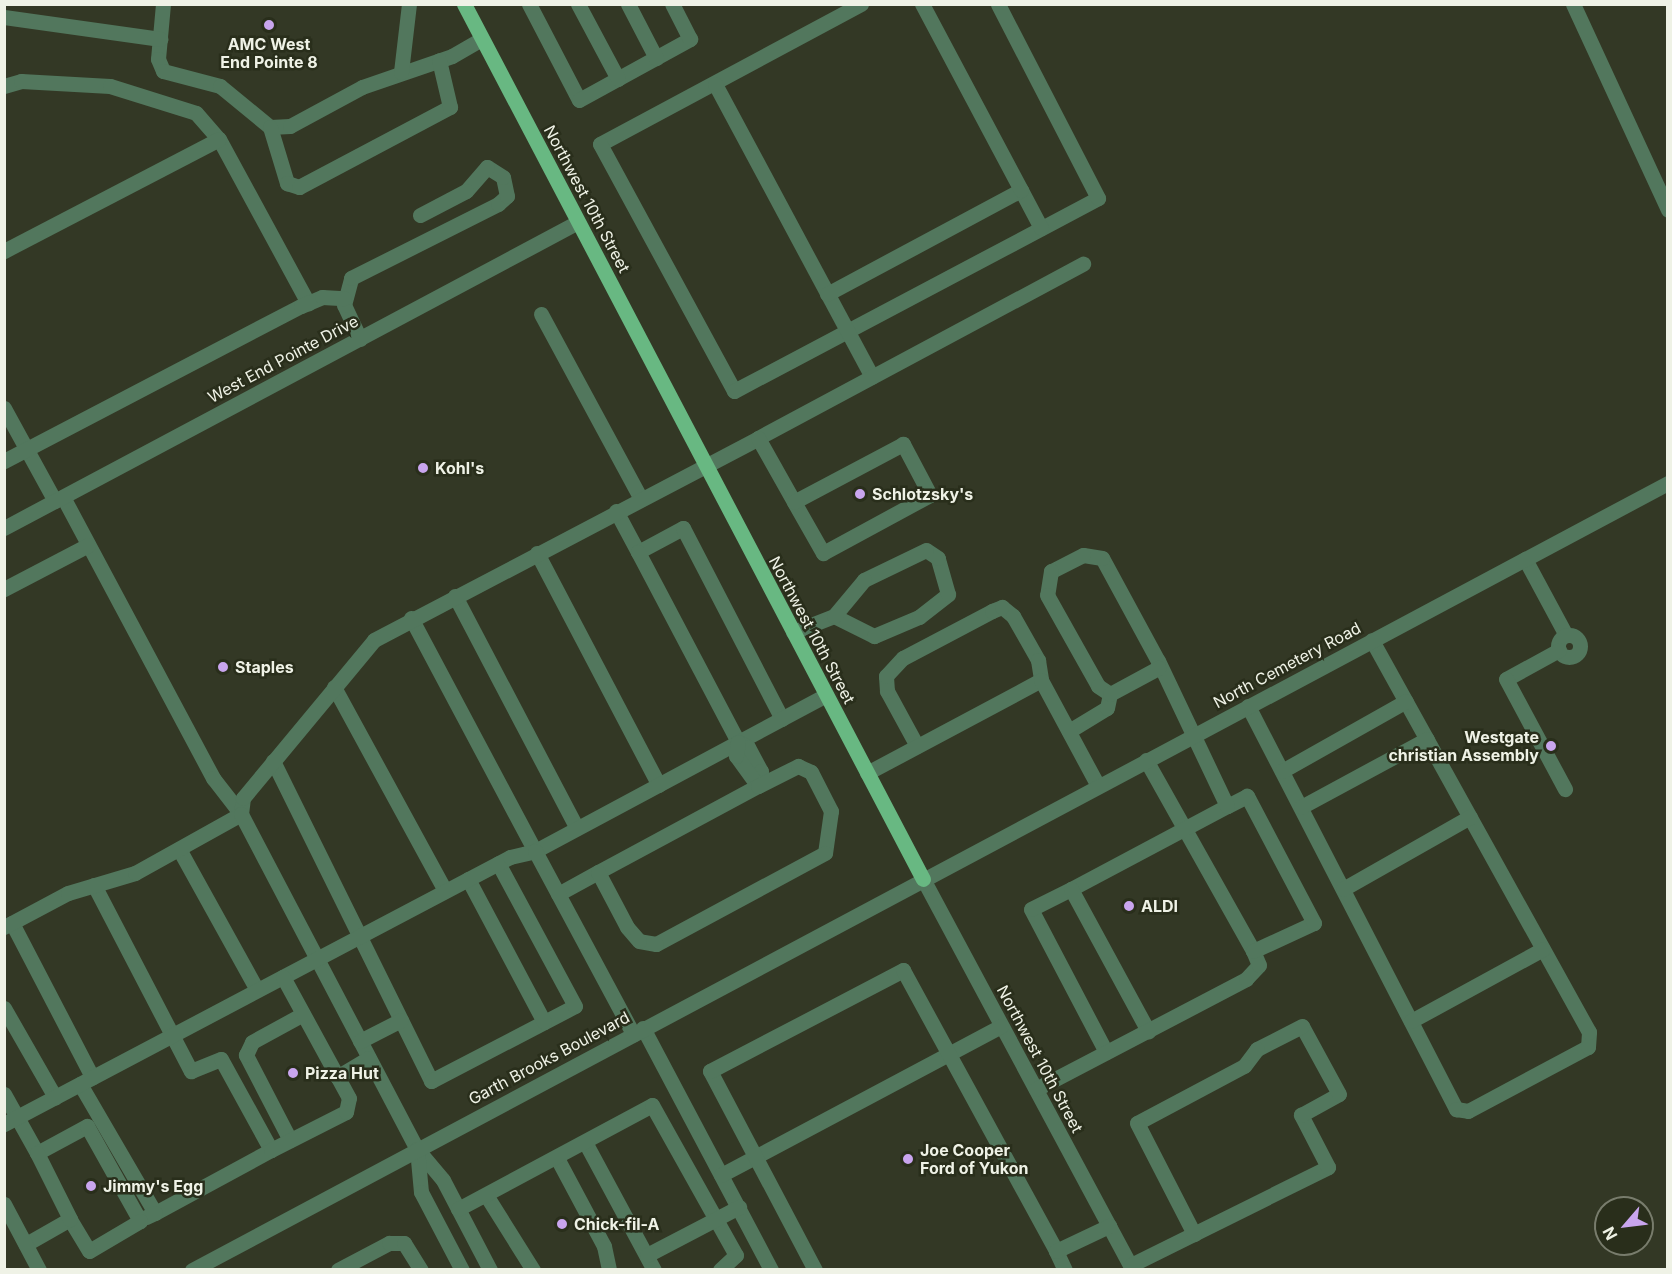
<!DOCTYPE html>
<style>
body{margin:0}
#map{position:relative;width:1672px;height:1274px;overflow:hidden;background:#333825;font-family:Inter,sans-serif}
div>[style]{position:absolute}
.minor>*{height:15px;margin:-7.5px;padding:0 7.5px;transform-origin:7.5px;border-radius:7.5px;background:#52775d}
.minor>.ring{margin:-7.5px;padding:0;box-sizing:content-box;background:none;border:15px solid #52775d;border-radius:50%}
.major>*{height:15px;margin:-7.5px;padding:0 7.5px;transform-origin:7.5px;border-radius:7.5px;background:#68b882}
.dots>*{width:16px;height:16px;translate:-50% -50%;box-sizing:border-box;border:3px solid #292e1b;border-radius:50%}
span{translate:-50% -50%;white-space:nowrap;text-align:center;line-height:1.15;-webkit-text-stroke:5px #292e1b;paint-order:stroke}
.poi-label{font-size:16px;color:#eff2e6;font-weight:700}
.left{translate:0 -50%;text-align:left}
.right{translate:-100% -50%;text-align:right}
.street-label{font-size:16px;color:#eff2e6}
.frame{position:absolute;inset:0;border:6px solid #eff2e6;pointer-events:none}
.north{position:absolute;left:1594px;top:1196px;width:60px;height:60px;box-sizing:border-box;background:#292e1b;border:2px solid #787c6c;border-radius:50%;rotate:242deg;font-size:16px;font-weight:700;line-height:24px;text-align:center;color:#eff2e6}
.north::after{content:'';display:block;margin:auto;width:21px;height:27px;background:#c9a5ee;clip-path:polygon(50% 0,100% 100%,50% 72%,0 100%)}
</style>
<div id="map">
<div class="minor">
<div style="left:163px;top:4px;width:55px;rotate:95.2deg"></div>
<div style="left:158px;top:59px;width:13px;rotate:67deg"></div>
<div style="left:163px;top:71px;width:59px;rotate:14.7deg"></div>
<div style="left:220px;top:86px;width:65px;rotate:39.4deg"></div>
<div style="left:270px;top:127px;width:20px;rotate:-3deg"></div>
<div style="left:290px;top:126px;width:82px;rotate:-28.4deg"></div>
<div style="left:362px;top:87px;width:95px;rotate:-19deg"></div>
<div style="left:452px;top:56px;width:34px;rotate:-30deg"></div>
<div style="left:529px;top:4px;width:108px;rotate:62.5deg"></div>
<div style="left:579px;top:100px;width:127px;rotate:-28.8deg"></div>
<div style="left:690px;top:39px;width:39px;rotate:-117deg"></div>
<div style="left:578px;top:4px;width:85px;rotate:61.9deg"></div>
<div style="left:628px;top:4px;width:61px;rotate:62.6deg"></div>
<div style="left:861px;top:4px;width:296px;rotate:151.8deg"></div>
<div style="left:600px;top:144px;width:281px;rotate:61.5deg"></div>
<div style="left:734px;top:391px;width:412px;rotate:-27.9deg"></div>
<div style="left:1098px;top:198px;width:218px;rotate:-117.3deg"></div>
<div style="left:1573px;top:4px;width:227px;rotate:65.2deg"></div>
<div style="left:4px;top:17px;width:158px;rotate:8deg"></div>
<div style="left:401px;top:72px;width:68px;rotate:-83.3deg"></div>
<div style="left:715px;top:84px;width:332px;rotate:61.8deg"></div>
<div style="left:4px;top:86px;width:18px;rotate:-16deg"></div>
<div style="left:21px;top:81px;width:89px;rotate:3.2deg"></div>
<div style="left:110px;top:86px;width:90px;rotate:17.4deg"></div>
<div style="left:196px;top:113px;width:35px;rotate:49deg"></div>
<div style="left:219px;top:139px;width:187px;rotate:61.5deg"></div>
<div style="left:270px;top:127px;width:59px;rotate:73.1deg"></div>
<div style="left:287px;top:183px;width:13px;rotate:18deg"></div>
<div style="left:299px;top:187px;width:171px;rotate:-27.9deg"></div>
<div style="left:450px;top:107px;width:48px;rotate:-103.2deg"></div>
<div style="left:1021px;top:190px;width:43px;rotate:62.2deg"></div>
<div style="left:4px;top:251px;width:242px;rotate:-27.5deg"></div>
<div style="left:827px;top:294px;width:220px;rotate:-28.2deg"></div>
<div style="left:1021px;top:190px;width:211px;rotate:-118deg"></div>
<div style="left:541px;top:314px;width:210px;rotate:61.6deg"></div>
<div style="left:360px;top:339px;width:38px;rotate:-115deg"></div>
<div style="left:344px;top:305px;width:28px;rotate:-75deg"></div>
<div style="left:351px;top:278px;width:165px;rotate:-26.7deg"></div>
<div style="left:498px;top:204px;width:12px;rotate:-42deg"></div>
<div style="left:507px;top:196px;width:19px;rotate:-102deg"></div>
<div style="left:503px;top:177px;width:19px;rotate:-148deg"></div>
<div style="left:487px;top:167px;width:32px;rotate:131deg"></div>
<div style="left:466px;top:191px;width:52px;rotate:152.4deg"></div>
<div style="left:4px;top:408px;width:106px;rotate:61.3deg"></div>
<div style="left:758px;top:438px;width:369px;rotate:-28.2deg"></div>
<div style="left:4px;top:461px;width:335px;rotate:-27.6deg"></div>
<div style="left:301px;top:306px;width:23px;rotate:-23deg"></div>
<div style="left:322px;top:297px;width:22px;rotate:3deg"></div>
<div style="left:63px;top:497px;width:319px;rotate:61.9deg"></div>
<div style="left:213px;top:778px;width:46px;rotate:52.1deg"></div>
<div style="left:616px;top:511px;width:47px;rotate:61.8deg"></div>
<div style="left:638px;top:552px;width:51px;rotate:-28.1deg"></div>
<div style="left:683px;top:528px;width:215px;rotate:62.6deg"></div>
<div style="left:4px;top:528px;width:650px;rotate:-28.06deg"></div>
<div style="left:638px;top:552px;width:215px;rotate:62.2deg"></div>
<div style="left:537px;top:553px;width:262px;rotate:62.3deg"></div>
<div style="left:1525px;top:559px;width:86px;rotate:61.7deg"></div>
<div style="left:4px;top:589px;width:95px;rotate:-27.6deg"></div>
<div style="left:455px;top:596px;width:262px;rotate:62.3deg"></div>
<div style="left:411px;top:618px;width:264px;rotate:62deg"></div>
<div style="left:535px;top:851px;width:330px;rotate:-28.2deg"></div>
<div style="left:793px;top:632px;width:44px;rotate:-21.3deg"></div>
<div style="left:834px;top:616px;width:45px;rotate:26.6deg"></div>
<div style="left:874px;top:636px;width:49px;rotate:-22.9deg"></div>
<div style="left:919px;top:617px;width:37px;rotate:-38deg"></div>
<div style="left:948px;top:594px;width:37px;rotate:-106deg"></div>
<div style="left:938px;top:558px;width:14px;rotate:-146deg"></div>
<div style="left:926px;top:550px;width:69px;rotate:154.2deg"></div>
<div style="left:864px;top:580px;width:47px;rotate:129.8deg"></div>
<div class="ring" style="left:1558px;top:635px;width:7px;height:7px"></div>
<div style="left:1559px;top:650px;width:60px;rotate:151.3deg"></div>
<div style="left:1506px;top:679px;width:125px;rotate:61.8deg"></div>
<div style="left:334px;top:687px;width:232px;rotate:61.4deg"></div>
<div style="left:1248px;top:706px;width:454px;rotate:62.7deg"></div>
<div style="left:1456px;top:1109px;width:12px;rotate:9deg"></div>
<div style="left:1468px;top:1111px;width:136px;rotate:-28.1deg"></div>
<div style="left:1588px;top:1047px;width:15px;rotate:-86deg"></div>
<div style="left:1589px;top:1032px;width:448px;rotate:-119deg"></div>
<div style="left:1069px;top:731px;width:44px;rotate:-31.2deg"></div>
<div style="left:1107px;top:708px;width:14px;rotate:-78deg"></div>
<div style="left:738px;top:742px;width:11px;rotate:27deg"></div>
<div style="left:748px;top:747px;width:27px;rotate:62deg"></div>
<div style="left:761px;top:771px;width:15px;rotate:101deg"></div>
<div style="left:758px;top:786px;width:37px;rotate:-126deg"></div>
<div style="left:736px;top:756px;width:14px;rotate:-82deg"></div>
<div style="left:917px;top:746px;width:63px;rotate:-118.6deg"></div>
<div style="left:887px;top:691px;width:15px;rotate:-94deg"></div>
<div style="left:886px;top:676px;width:25px;rotate:-47deg"></div>
<div style="left:903px;top:658px;width:101px;rotate:-27.8deg"></div>
<div style="left:992px;top:611px;width:11px;rotate:-22deg"></div>
<div style="left:1002px;top:607px;width:14px;rotate:39deg"></div>
<div style="left:1013px;top:616px;width:51px;rotate:60.4deg"></div>
<div style="left:1038px;top:660px;width:20px;rotate:81deg"></div>
<div style="left:1146px;top:760px;width:219px;rotate:60.7deg"></div>
<div style="left:273px;top:761px;width:357px;rotate:63.7deg"></div>
<div style="left:431px;top:1081px;width:162px;rotate:-27.5deg"></div>
<div style="left:575px;top:1006px;width:162px;rotate:-118.3deg"></div>
<div style="left:1282px;top:771px;width:142px;rotate:-29.4deg"></div>
<div style="left:867px;top:773px;width:197px;rotate:-28.1deg"></div>
<div style="left:1041px;top:680px;width:120px;rotate:61.7deg"></div>
<div style="left:1301px;top:807px;width:143px;rotate:-28.4deg"></div>
<div style="left:241px;top:814px;width:16px;rotate:-83deg"></div>
<div style="left:243px;top:798px;width:205px;rotate:-50.3deg"></div>
<div style="left:374px;top:640px;width:434px;rotate:-27.7deg"></div>
<div style="left:758px;top:438px;width:73px;rotate:60.6deg"></div>
<div style="left:794px;top:502px;width:59px;rotate:60.4deg"></div>
<div style="left:823px;top:553px;width:122px;rotate:-28.5deg"></div>
<div style="left:930px;top:495px;width:58px;rotate:-117.9deg"></div>
<div style="left:903px;top:444px;width:123px;rotate:152deg"></div>
<div style="left:179px;top:849px;width:161px;rotate:61deg"></div>
<div style="left:468px;top:879px;width:162px;rotate:62deg"></div>
<div style="left:923px;top:879px;width:444px;rotate:61.8deg"></div>
<div style="left:94px;top:885px;width:210px;rotate:62.5deg"></div>
<div style="left:191px;top:1071px;width:32px;rotate:-22deg"></div>
<div style="left:221px;top:1059px;width:104px;rotate:61.2deg"></div>
<div style="left:271px;top:1150px;width:132px;rotate:151.5deg"></div>
<div style="left:1071px;top:889px;width:177px;rotate:-28deg"></div>
<div style="left:1343px;top:889px;width:146px;rotate:-29.6deg"></div>
<div style="left:558px;top:894px;width:46px;rotate:-28.8deg"></div>
<div style="left:598px;top:872px;width:182px;rotate:-28.3deg"></div>
<div style="left:758px;top:786px;width:45px;rotate:-26.6deg"></div>
<div style="left:798px;top:766px;width:14px;rotate:25deg"></div>
<div style="left:811px;top:772px;width:44px;rotate:62.9deg"></div>
<div style="left:831px;top:811px;width:42px;rotate:98.1deg"></div>
<div style="left:825px;top:853px;width:192px;rotate:151.7deg"></div>
<div style="left:656px;top:944px;width:17px;rotate:-170deg"></div>
<div style="left:639px;top:941px;width:18px;rotate:-131deg"></div>
<div style="left:627px;top:927px;width:62px;rotate:-117.8deg"></div>
<div style="left:12px;top:923px;width:174px;rotate:62.5deg"></div>
<div style="left:4px;top:927px;width:72px;rotate:-28deg"></div>
<div style="left:68px;top:893px;width:70px;rotate:-16.6deg"></div>
<div style="left:135px;top:873px;width:121px;rotate:-29.1deg"></div>
<div style="left:241px;top:814px;width:378px;rotate:62.3deg"></div>
<div style="left:417px;top:1149px;width:40px;rotate:50deg"></div>
<div style="left:443px;top:1180px;width:102px;rotate:62.4deg"></div>
<div style="left:4px;top:1008px;width:103px;rotate:60.2deg"></div>
<div style="left:1411px;top:1021px;width:150px;rotate:-28.6deg"></div>
<div style="left:643px;top:1028px;width:274px;rotate:62.1deg"></div>
<div style="left:360px;top:1041px;width:46px;rotate:-27.1deg"></div>
<div style="left:1106px;top:1052px;width:161px;rotate:-117.7deg"></div>
<div style="left:1031px;top:909px;width:45px;rotate:-26.6deg"></div>
<div style="left:1071px;top:889px;width:162px;rotate:61.5deg"></div>
<div style="left:337px;top:1077px;width:37px;rotate:-31deg"></div>
<div style="left:80px;top:1084px;width:149px;rotate:59.8deg"></div>
<div style="left:155px;top:1213px;width:10px;rotate:156deg"></div>
<div style="left:1036px;top:1089px;width:237px;rotate:-27.6deg"></div>
<div style="left:1246px;top:979px;width:19px;rotate:-47deg"></div>
<div style="left:1259px;top:965px;width:15px;rotate:-113deg"></div>
<div style="left:1253px;top:951px;width:67px;rotate:-24.7deg"></div>
<div style="left:1314px;top:923px;width:144px;rotate:-117.8deg"></div>
<div style="left:1247px;top:796px;width:22px;rotate:153deg"></div>
<div style="left:1227px;top:806px;width:161px;rotate:-115.4deg"></div>
<div style="left:1158px;top:661px;width:117px;rotate:-118.5deg"></div>
<div style="left:1102px;top:558px;width:19px;rotate:-171deg"></div>
<div style="left:1083px;top:555px;width:36px;rotate:153deg"></div>
<div style="left:1051px;top:571px;width:24px;rotate:99deg"></div>
<div style="left:1047px;top:595px;width:104px;rotate:60.7deg"></div>
<div style="left:1098px;top:686px;width:14px;rotate:34deg"></div>
<div style="left:1110px;top:694px;width:55px;rotate:-28.4deg"></div>
<div style="left:4px;top:1094px;width:68px;rotate:60.8deg"></div>
<div style="left:37px;top:1153px;width:57px;rotate:-28.4deg"></div>
<div style="left:87px;top:1126px;width:109px;rotate:60.8deg"></div>
<div style="left:140px;top:1221px;width:59px;rotate:149.5deg"></div>
<div style="left:89px;top:1251px;width:37px;rotate:-121deg"></div>
<div style="left:70px;top:1219px;width:51px;rotate:150.4deg"></div>
<div style="left:4px;top:1124px;width:572px;rotate:-27.82deg"></div>
<div style="left:510px;top:857px;width:26px;rotate:-13deg"></div>
<div style="left:535px;top:851px;width:208px;rotate:61.8deg"></div>
<div style="left:290px;top:1140px;width:96px;rotate:-117.4deg"></div>
<div style="left:246px;top:1055px;width:14px;rotate:-65deg"></div>
<div style="left:252px;top:1042px;width:58px;rotate:-28.8deg"></div>
<div style="left:585px;top:1142px;width:145px;rotate:61.7deg"></div>
<div style="left:417px;top:1149px;width:43px;rotate:84.7deg"></div>
<div style="left:421px;top:1192px;width:88px;rotate:62.3deg"></div>
<div style="left:271px;top:1150px;width:84px;rotate:-26.9deg"></div>
<div style="left:346px;top:1112px;width:14px;rotate:-78deg"></div>
<div style="left:349px;top:1098px;width:138px;rotate:-118.6deg"></div>
<div style="left:37px;top:1153px;width:74px;rotate:63.4deg"></div>
<div style="left:557px;top:1158px;width:100px;rotate:61.9deg"></div>
<div style="left:604px;top:1246px;width:25px;rotate:78deg"></div>
<div style="left:721px;top:1175px;width:317px;rotate:-28deg"></div>
<div style="left:486px;top:1195px;width:89px;rotate:57.9deg"></div>
<div style="left:4px;top:1204px;width:75px;rotate:62.1deg"></div>
<div style="left:458px;top:1209px;width:220px;rotate:-28.2deg"></div>
<div style="left:652px;top:1105px;width:172px;rotate:60.8deg"></div>
<div style="left:736px;top:1255px;width:22px;rotate:137deg"></div>
<div style="left:1056px;top:1251px;width:21px;rotate:65deg"></div>
<div style="left:647px;top:1255px;width:104px;rotate:-27.6deg"></div>
<div style="left:1131px;top:1265px;width:220px;rotate:-26.4deg"></div>
<div style="left:1328px;top:1167px;width:59px;rotate:-117.4deg"></div>
<div style="left:1301px;top:1115px;width:43px;rotate:-28.9deg"></div>
<div style="left:1339px;top:1094px;width:77px;rotate:-118.6deg"></div>
<div style="left:1302px;top:1026px;width:51px;rotate:152.9deg"></div>
<div style="left:1257px;top:1049px;width:21px;rotate:127deg"></div>
<div style="left:1244px;top:1066px;width:121px;rotate:152deg"></div>
<div style="left:1137px;top:1123px;width:125px;rotate:62.8deg"></div>
<div style="left:192px;top:1270px;width:1673px;rotate:-28.07deg"></div>
<div style="left:338px;top:1270px;width:58px;rotate:-27.9deg"></div>
<div style="left:389px;top:1243px;width:15px"></div>
<div style="left:404px;top:1243px;width:32px;rotate:58deg"></div>
<div style="left:815px;top:1270px;width:225px;rotate:-117.8deg"></div>
<div style="left:710px;top:1071px;width:218px;rotate:-27.6deg"></div>
<div style="left:903px;top:970px;width:320px;rotate:61.4deg"></div>
<div style="left:1056px;top:1251px;width:59px;rotate:-25.3deg"></div>
</div>
<div class="major">
<div style="left:464px;top:4px;width:988px;rotate:62.32deg"></div>
</div>
<div class="dots">
<div style="left:269px;top:25px;background:#c9a5ee"></div>
<div style="left:423px;top:468px;background:#c9a5ee"></div>
<div style="left:860px;top:494px;background:#c9a5ee"></div>
<div style="left:223px;top:667px;background:#c9a5ee"></div>
<div style="left:1551px;top:746px;background:#c9a5ee"></div>
<div style="left:1129px;top:906px;background:#c9a5ee"></div>
<div style="left:293px;top:1073px;background:#c9a5ee"></div>
<div style="left:908px;top:1159px;background:#c9a5ee"></div>
<div style="left:91px;top:1186px;background:#c9a5ee"></div>
<div style="left:562px;top:1224px;background:#c9a5ee"></div>
</div>
<div class="poi-label">
<span style="left:269px;top:53px">AMC West<br>End Pointe 8</span>
<span class="left" style="left:435px;top:468px">Kohl's</span>
<span class="left" style="left:872px;top:494px">Schlotzsky's</span>
<span class="left" style="left:235px;top:667px">Staples</span>
<span class="right" style="left:1539px;top:746px">Westgate<br>christian Assembly</span>
<span class="left" style="left:1141px;top:906px">ALDI</span>
<span class="left" style="left:305px;top:1073px">Pizza Hut</span>
<span class="left" style="left:920px;top:1159px">Joe Cooper<br>Ford of Yukon</span>
<span class="left" style="left:103px;top:1186px">Jimmy's Egg</span>
<span class="left" style="left:574px;top:1224px">Chick-fil-A</span>
</div>
<div class="street-label">
<span style="left:587px;top:199px;rotate:62deg">Northwest 10th Street</span>
<span style="left:283px;top:359px;rotate:-28deg">West End Pointe Drive</span>
<span style="left:812px;top:630px;rotate:62deg">Northwest 10th Street</span>
<span style="left:1287px;top:665px;rotate:-28deg">North Cemetery Road</span>
<span style="left:549px;top:1058px;rotate:-28deg">Garth Brooks Boulevard</span>
<span style="left:1040px;top:1059px;rotate:62deg">Northwest 10th Street</span>
</div>
<div class="frame"></div>
<div class="north">N</div>
</div>
